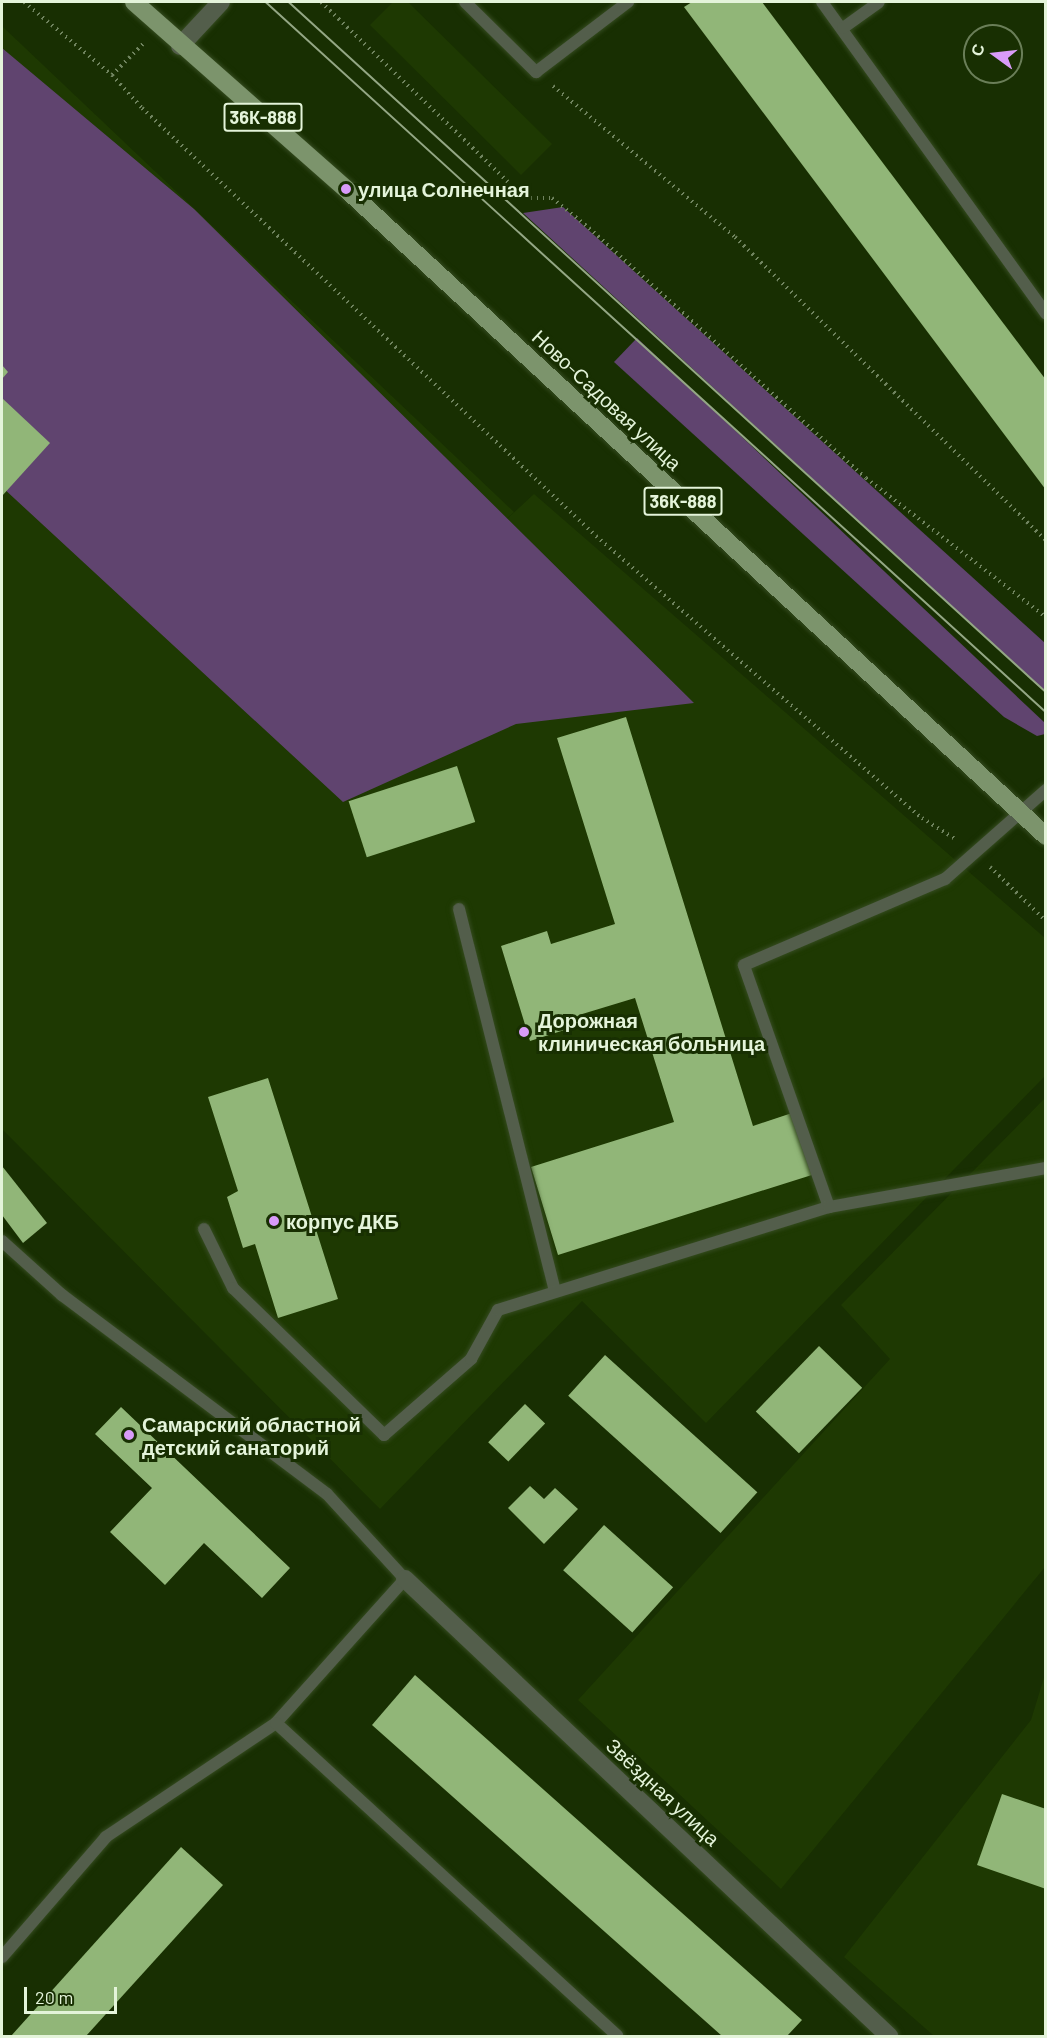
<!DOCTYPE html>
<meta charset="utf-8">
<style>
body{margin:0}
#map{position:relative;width:1047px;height:2038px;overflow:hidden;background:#182f02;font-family:Barlow,sans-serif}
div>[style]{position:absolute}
.built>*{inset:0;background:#1e3902}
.green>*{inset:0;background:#60446f}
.building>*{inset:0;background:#91b678;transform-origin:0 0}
.path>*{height:4px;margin-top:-2px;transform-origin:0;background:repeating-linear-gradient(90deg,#70845f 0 1.5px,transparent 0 6px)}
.roads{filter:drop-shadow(0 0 2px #354b20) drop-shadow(0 0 2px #354b20)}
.service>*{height:12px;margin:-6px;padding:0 6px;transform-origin:6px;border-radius:6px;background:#535e4b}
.minor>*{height:18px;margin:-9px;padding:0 9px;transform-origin:9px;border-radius:9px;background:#535e4b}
.primary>*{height:18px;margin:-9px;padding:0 9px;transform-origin:9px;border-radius:9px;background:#7c946c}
.tram>*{height:1.5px;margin:-0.75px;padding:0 0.75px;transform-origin:0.75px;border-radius:0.75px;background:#94a785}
.dots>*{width:16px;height:16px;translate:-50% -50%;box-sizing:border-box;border:3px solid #182f02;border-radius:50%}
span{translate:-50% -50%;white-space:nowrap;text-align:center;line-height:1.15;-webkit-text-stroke:6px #182f02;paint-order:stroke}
.shield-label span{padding:2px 4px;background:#182f02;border:2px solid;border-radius:4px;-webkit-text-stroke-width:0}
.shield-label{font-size:18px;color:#e4f4da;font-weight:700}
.poi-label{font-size:20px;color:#e4f4da;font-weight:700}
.left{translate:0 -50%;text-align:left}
.street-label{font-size:20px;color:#e4f4da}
.frame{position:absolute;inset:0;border:3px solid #e4f4da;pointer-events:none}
.north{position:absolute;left:963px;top:24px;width:60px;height:60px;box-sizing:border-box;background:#182f02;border:2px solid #6a7e58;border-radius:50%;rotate:285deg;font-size:16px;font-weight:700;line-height:24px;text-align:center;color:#e4f4da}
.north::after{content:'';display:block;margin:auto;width:21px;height:27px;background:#d89bf8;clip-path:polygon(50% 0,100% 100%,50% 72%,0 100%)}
.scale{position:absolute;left:24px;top:1987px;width:93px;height:27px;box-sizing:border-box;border:3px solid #e4f4da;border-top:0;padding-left:8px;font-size:18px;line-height:21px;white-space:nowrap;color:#e4f4da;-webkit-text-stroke:4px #182f02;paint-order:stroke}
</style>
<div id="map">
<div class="built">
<div style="clip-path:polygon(393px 2px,408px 2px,552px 144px,521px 175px,370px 25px)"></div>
<div style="clip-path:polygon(2px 26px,514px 512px,398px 620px,534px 494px,1045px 938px,1045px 1076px,706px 1423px,582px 1301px,380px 1509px,2px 1129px)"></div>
<div style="clip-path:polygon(1045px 1098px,1045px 1567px,781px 1889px,578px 1700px,890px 1359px,841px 1305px)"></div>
<div style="clip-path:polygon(1045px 1674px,1045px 2036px,934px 2036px,844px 1957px,1031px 1720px)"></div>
</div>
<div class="green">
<div style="clip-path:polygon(2px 48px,194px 209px,694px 703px,516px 724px,343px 802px,2px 487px)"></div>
<div style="clip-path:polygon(563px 207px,1045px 643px,1045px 692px,523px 213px)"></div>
<div style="clip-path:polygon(637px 338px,1045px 723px,1045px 734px,1037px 736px,1004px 717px,614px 362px)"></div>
</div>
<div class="building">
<div style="clip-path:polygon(692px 2px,762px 2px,1046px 380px,1046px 490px,684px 7px)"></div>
<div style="clip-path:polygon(2px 365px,8px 372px,2px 379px)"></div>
<div style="clip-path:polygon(2px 398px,50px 443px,2px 496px)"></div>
<div style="clip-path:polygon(626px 717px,753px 1126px,795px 1112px,815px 1174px,558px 1255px,531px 1167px,674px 1122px,635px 998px,579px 1015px,577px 1026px,530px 1041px,501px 946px,547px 931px,551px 944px,615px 924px,557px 738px)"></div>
<div style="left:457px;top:766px;width:59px;height:114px;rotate:72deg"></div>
<div style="clip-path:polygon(268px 1078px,338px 1299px,278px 1318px,255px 1244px,243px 1248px,227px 1197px,238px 1191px,208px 1097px)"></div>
<div style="clip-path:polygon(2px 1166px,47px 1223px,23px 1243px,2px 1215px)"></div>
<div style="left:819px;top:1346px;width:60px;height:91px;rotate:44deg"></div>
<div style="left:605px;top:1355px;width:205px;height:55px;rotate:42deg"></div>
<div style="left:525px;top:1404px;width:28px;height:53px;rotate:44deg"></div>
<div style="clip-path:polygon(121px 1407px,290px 1568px,262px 1598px,204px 1543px,165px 1585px,110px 1532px,152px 1488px,95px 1434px)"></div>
<div style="clip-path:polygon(530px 1486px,544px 1499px,555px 1488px,578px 1509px,544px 1544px,508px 1508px)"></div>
<div style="left:604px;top:1525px;width:93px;height:61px;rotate:42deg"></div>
<div style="clip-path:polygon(415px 1675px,802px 2020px,787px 2036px,722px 2036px,372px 1725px)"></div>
<div style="clip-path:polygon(1002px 1794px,1046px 1809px,1046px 1889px,977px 1865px)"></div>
<div style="clip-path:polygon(181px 1847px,223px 1885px,86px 2036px,11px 2036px)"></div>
</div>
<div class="path">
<div style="left:24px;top:2px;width:114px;rotate:39.7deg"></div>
<div style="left:112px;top:75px;width:45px;rotate:47.7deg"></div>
<div style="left:142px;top:108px;width:624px;rotate:43.31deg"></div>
<div style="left:596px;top:536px;width:431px;rotate:40.9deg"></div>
<div style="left:922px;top:818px;width:41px;rotate:32.2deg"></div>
<div style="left:321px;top:2px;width:283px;rotate:43.9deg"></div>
<div style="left:525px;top:198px;width:27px"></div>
<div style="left:552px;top:198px;width:48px;rotate:39deg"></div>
<div style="left:589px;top:228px;width:373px;rotate:42.1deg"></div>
<div style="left:866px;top:478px;width:227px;rotate:37.7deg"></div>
<div style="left:112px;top:75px;width:45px;rotate:-45deg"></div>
<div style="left:553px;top:86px;width:236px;rotate:39.7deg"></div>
<div style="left:735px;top:237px;width:434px;rotate:44.3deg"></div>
<div style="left:990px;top:867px;width:78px;rotate:44deg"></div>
</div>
<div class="roads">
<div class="service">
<div style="left:465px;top:2px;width:100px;rotate:44.6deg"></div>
<div style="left:536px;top:72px;width:116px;rotate:-37.3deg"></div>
<div style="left:822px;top:2px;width:384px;rotate:54.3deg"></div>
<div style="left:843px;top:28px;width:44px;rotate:-35.8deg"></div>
<div style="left:459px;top:909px;width:394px;rotate:75.9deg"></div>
<div style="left:829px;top:1207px;width:256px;rotate:-109.4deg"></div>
<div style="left:744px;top:965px;width:219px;rotate:-23.2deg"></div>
<div style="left:945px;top:879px;width:135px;rotate:-41.4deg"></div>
<div style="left:204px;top:1229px;width:66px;rotate:63.8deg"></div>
<div style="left:233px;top:1288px;width:211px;rotate:44.2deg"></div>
<div style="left:384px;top:1435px;width:116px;rotate:-41.1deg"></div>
<div style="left:471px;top:1359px;width:56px;rotate:-61.1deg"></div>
<div style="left:498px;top:1310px;width:347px;rotate:-17.3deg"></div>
<div style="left:829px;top:1207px;width:220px;rotate:-10.2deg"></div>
<div style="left:2px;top:1241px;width:81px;rotate:42deg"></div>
<div style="left:62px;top:1295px;width:331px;rotate:36.9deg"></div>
<div style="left:327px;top:1494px;width:115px;rotate:47.5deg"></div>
<div style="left:405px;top:1579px;width:193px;rotate:131.9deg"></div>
<div style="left:276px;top:1723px;width:205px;rotate:146.2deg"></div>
<div style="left:106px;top:1837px;width:159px;rotate:130.9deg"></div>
<div style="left:276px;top:1723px;width:463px;rotate:42.5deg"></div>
</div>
<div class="minor">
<div style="left:180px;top:46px;width:60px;rotate:-47deg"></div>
<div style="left:405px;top:1579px;width:666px;rotate:43.36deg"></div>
</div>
<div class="primary">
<div style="left:134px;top:2px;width:283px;rotate:41.4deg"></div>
<div style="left:346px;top:189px;width:953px;rotate:42.75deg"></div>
</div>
</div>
<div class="tram">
<div style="left:266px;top:2px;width:1055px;rotate:42.31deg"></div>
<div style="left:289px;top:2px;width:1024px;rotate:42.35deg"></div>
</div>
<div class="dots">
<div style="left:346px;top:189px;background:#d89bf8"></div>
<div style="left:524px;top:1032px;background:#d89bf8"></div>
<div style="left:274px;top:1221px;background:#d89bf8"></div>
<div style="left:129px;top:1435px;background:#d89bf8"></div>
</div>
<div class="shield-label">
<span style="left:263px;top:117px">36К-888</span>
<span style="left:683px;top:501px">36К-888</span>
</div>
<div class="poi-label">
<span class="left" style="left:358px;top:189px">улица Солнечная</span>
<span class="left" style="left:538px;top:1032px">Дорожная<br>клиническая больница</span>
<span class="left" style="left:286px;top:1221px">корпус ДКБ</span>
<span class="left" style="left:142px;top:1436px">Самарский областной<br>детский санаторий</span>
</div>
<div class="street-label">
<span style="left:607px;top:400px;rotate:43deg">Ново-Садовая улица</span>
<span style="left:663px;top:1792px;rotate:43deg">Звёздная улица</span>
</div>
<div class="frame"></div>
<div class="north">С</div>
<div class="scale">20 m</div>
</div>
